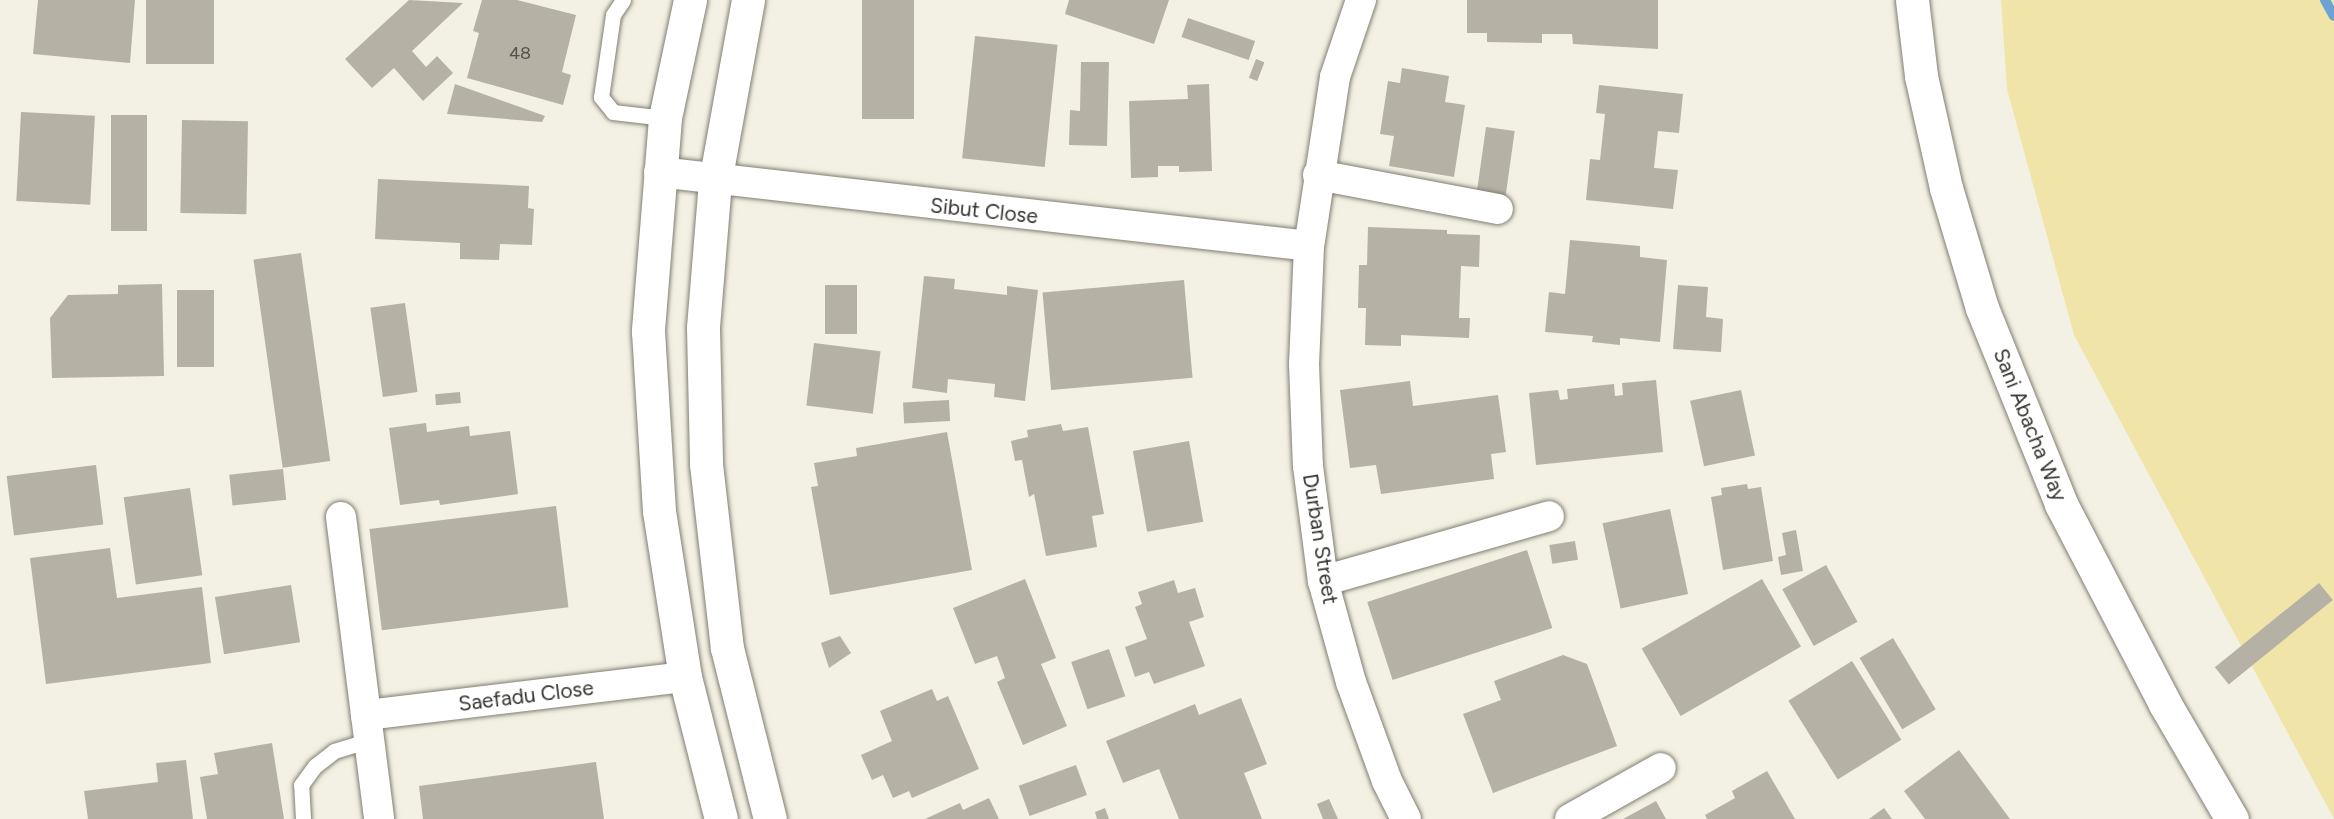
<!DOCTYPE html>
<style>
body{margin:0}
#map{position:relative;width:2334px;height:819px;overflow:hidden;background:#f3f1e3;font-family:Figtree,sans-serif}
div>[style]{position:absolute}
.green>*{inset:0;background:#f0e4a9}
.stream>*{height:10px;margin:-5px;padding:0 5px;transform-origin:5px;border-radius:5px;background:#6ea2d1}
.building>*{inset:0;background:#b5b2a5;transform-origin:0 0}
.roads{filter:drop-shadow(0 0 2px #807e72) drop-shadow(0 0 2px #807e72)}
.service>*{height:15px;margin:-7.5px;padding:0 7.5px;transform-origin:7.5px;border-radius:7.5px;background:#fff}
.minor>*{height:30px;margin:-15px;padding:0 15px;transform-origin:15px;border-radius:15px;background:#fff}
.secondary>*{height:33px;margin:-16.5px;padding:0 16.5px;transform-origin:16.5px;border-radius:16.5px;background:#fff}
.motorway>*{height:33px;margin:-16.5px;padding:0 16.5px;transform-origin:16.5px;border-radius:16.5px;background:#fff}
span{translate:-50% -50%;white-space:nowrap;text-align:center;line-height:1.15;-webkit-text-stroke:5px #fff;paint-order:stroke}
.number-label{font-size:18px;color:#54524b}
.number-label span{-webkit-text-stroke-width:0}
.street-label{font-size:21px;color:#33322d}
</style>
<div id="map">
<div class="green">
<div style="clip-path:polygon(2001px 0,2334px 0,2334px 819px,2074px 335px,2007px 89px)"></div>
</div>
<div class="stream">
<div style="left:2325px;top:0;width:18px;rotate:61deg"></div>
</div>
<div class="building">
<div style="clip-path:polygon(38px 0,135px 0,130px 63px,33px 54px)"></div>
<div style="left:146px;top:0;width:68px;height:64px"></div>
<div style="clip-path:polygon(409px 0,463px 3px,412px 51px,426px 67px,437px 56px,453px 73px,423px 101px,394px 68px,372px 88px,345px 59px)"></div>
<div style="clip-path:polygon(482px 0,517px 0,576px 15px,562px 72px,571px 75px,563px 105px,467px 78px,479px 33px,473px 31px)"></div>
<div style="left:862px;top:0;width:52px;height:119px"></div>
<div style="clip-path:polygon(1069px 0,1169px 0,1154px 44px,1065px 14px)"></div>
<div style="clip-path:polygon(1467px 0,1658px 0,1658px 49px,1573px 44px,1572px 34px,1542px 34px,1542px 43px,1487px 42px,1487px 33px,1467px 33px)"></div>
<div style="left:1188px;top:18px;width:71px;height:20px;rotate:19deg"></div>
<div style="left:975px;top:36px;width:83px;height:123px;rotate:6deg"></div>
<div style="left:1256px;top:59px;width:9px;height:20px;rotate:21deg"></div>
<div style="clip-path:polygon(1081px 62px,1109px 62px,1107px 146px,1069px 145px,1070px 110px,1080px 111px)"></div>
<div style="clip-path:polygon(1402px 68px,1449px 76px,1445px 102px,1465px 105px,1454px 177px,1389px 166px,1394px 136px,1380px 134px,1388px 81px,1400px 83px)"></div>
<div style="clip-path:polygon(455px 84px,545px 116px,542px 122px,447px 114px)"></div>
<div style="clip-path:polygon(1209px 84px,1212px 171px,1179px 172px,1179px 166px,1158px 166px,1158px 177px,1131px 178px,1129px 101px,1188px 99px,1187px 85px)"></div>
<div style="clip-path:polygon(1599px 85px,1683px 94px,1679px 133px,1658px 131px,1654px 168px,1678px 170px,1673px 209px,1586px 200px,1590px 159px,1600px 160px,1605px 114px,1596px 113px)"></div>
<div style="left:21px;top:112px;width:74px;height:89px;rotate:3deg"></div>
<div style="left:111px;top:115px;width:36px;height:116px"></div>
<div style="left:182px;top:120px;width:66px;height:93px;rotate:1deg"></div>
<div style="left:1486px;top:127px;width:29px;height:66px;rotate:8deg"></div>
<div style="clip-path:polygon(378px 179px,529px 186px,528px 208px,534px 209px,532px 245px,500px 244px,499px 260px,460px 259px,460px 243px,375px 239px)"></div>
<div style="clip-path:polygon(1368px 227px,1447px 230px,1447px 234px,1480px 235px,1479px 267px,1461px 266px,1459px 318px,1470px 318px,1469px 338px,1401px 335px,1401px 346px,1365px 345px,1366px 308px,1358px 308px,1359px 265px,1367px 265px)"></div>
<div style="clip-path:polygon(1570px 240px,1640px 246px,1640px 257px,1667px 260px,1660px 342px,1620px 338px,1620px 345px,1592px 342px,1593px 336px,1545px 332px,1549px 292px,1565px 294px)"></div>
<div style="left:301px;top:253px;width:210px;height:48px;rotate:82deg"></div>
<div style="clip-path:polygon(924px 276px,955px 279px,954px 289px,1007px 295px,1007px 286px,1038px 290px,1025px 401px,994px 397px,995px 384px,948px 379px,947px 393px,912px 388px)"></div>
<div style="left:1184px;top:280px;width:98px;height:142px;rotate:85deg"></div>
<div style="clip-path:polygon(162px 284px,164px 376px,52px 378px,50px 318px,68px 295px,118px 294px,118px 285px)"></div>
<div style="left:825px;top:285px;width:32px;height:49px"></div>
<div style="clip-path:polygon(1678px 285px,1708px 287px,1706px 317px,1723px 319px,1721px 352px,1673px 349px)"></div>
<div style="left:177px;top:290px;width:37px;height:77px"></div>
<div style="left:405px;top:303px;width:90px;height:35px;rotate:82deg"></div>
<div style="left:814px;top:343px;width:67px;height:63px;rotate:7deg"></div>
<div style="clip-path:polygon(1656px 380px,1663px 452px,1536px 465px,1529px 393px,1558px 390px,1560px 400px,1568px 399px,1567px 389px,1614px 384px,1615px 396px,1623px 395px,1622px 383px)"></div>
<div style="clip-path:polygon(1410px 381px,1413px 406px,1498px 395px,1506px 452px,1491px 454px,1494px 479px,1381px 494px,1376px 465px,1350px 468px,1340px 390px)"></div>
<div style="left:1741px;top:390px;width:67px;height:52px;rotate:78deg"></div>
<div style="left:460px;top:392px;width:11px;height:25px;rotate:85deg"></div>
<div style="left:949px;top:400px;width:21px;height:46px;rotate:87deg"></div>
<div style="clip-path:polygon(426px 423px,427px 432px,469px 426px,470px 436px,510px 431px,518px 494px,440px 505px,439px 500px,400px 505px,389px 428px)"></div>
<div style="clip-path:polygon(1061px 424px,1063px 431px,1088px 427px,1104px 514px,1092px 516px,1097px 547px,1046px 556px,1034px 494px,1029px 497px,1022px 460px,1015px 461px,1011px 441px,1028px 437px,1027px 430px)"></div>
<div style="clip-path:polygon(947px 432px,972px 570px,830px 595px,811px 487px,818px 486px,814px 463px,857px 456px,856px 448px)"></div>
<div style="left:1189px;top:441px;width:82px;height:57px;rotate:80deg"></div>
<div style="left:96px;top:465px;width:60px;height:90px;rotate:83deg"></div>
<div style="left:283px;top:469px;width:31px;height:54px;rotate:84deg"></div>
<div style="clip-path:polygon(1747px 484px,1748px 489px,1761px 487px,1773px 561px,1723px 570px,1711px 497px,1722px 495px,1721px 488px)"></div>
<div style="left:190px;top:488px;width:88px;height:67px;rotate:82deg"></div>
<div style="left:556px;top:506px;width:102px;height:188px;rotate:83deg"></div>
<div style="left:1670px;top:509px;width:87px;height:69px;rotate:78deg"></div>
<div style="clip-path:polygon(1796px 530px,1803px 571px,1781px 575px,1778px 557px,1786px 555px,1782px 533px)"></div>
<div style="left:1575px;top:541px;width:19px;height:26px;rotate:81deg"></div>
<div style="clip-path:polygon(110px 548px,117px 598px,202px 587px,211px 663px,46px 684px,30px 558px)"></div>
<div style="left:1527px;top:550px;width:82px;height:168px;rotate:72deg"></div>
<div style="left:1826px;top:565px;width:65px;height:50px;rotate:61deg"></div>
<div style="clip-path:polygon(1025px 579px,1056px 658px,1041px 664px,1067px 726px,1023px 745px,997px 682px,1005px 678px,997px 656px,975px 664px,953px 608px)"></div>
<div style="left:1762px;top:579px;width:78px;height:139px;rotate:60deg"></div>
<div style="clip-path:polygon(1174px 580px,1178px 593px,1195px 588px,1204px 617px,1189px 622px,1205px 666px,1154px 684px,1149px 672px,1135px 677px,1125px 647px,1147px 639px,1135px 607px,1142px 604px,1138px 592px)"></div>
<div style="left:2319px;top:583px;width:22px;height:134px;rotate:51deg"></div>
<div style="left:291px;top:585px;width:58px;height:77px;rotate:81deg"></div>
<div style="clip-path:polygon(840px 636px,851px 653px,829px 668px,821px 643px)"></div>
<div style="left:1893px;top:638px;width:83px;height:39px;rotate:59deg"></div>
<div style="left:1109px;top:649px;width:50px;height:40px;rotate:71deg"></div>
<div style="clip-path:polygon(1563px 655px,1587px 664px,1617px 746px,1493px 793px,1463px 714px,1501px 700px,1494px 681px)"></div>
<div style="left:1852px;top:661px;width:93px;height:75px;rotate:58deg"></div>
<div style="clip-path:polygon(932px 689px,937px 701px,948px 696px,979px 769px,912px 798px,909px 791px,893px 798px,883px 775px,872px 780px,861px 755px,892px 741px,880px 711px)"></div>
<div style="clip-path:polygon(1241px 698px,1267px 764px,1244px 773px,1262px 819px,1179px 819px,1159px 769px,1123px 783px,1106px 741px,1195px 704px,1199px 715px)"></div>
<div style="clip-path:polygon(272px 743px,284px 819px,207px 819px,200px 777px,218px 774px,214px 753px)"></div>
<div style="clip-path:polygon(1959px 750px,2010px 819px,1925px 819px,1904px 791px)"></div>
<div style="clip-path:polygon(186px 760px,193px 819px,88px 819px,84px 791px,158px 782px,156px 763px)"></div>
<div style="clip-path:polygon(596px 762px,604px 819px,423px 819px,419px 786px)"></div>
<div style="left:1076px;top:765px;width:32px;height:61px;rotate:70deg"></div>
<div style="clip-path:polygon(1767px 771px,1795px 819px,1707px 819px,1705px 815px,1735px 798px,1732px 791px)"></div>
<div style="clip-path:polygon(989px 798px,999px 819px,925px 819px,960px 803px,963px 810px)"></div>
<div style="clip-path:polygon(1329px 799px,1338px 819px,1323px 819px,1317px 804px)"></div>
<div style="clip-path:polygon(1656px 801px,1666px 819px,1623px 819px)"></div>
<div style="clip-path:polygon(1105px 808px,1109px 819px,1097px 819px,1095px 812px)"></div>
<div style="clip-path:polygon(1884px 808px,1892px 819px,1869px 819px)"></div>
</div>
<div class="roads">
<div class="service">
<div style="left:623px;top:0;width:18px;rotate:124deg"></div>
<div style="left:613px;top:15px;width:83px;rotate:98.3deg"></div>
<div style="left:601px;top:97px;width:19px;rotate:51deg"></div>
<div style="left:613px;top:112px;width:52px;rotate:6.6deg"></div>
<div style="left:303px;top:819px;width:34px;rotate:-93deg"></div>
<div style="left:301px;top:785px;width:24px;rotate:-54deg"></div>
<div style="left:315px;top:766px;width:24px;rotate:-38deg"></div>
<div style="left:334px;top:751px;width:37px;rotate:-17deg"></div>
</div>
<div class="minor">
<div style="left:1361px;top:0;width:81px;rotate:108.7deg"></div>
<div style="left:1335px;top:77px;width:171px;rotate:98.7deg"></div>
<div style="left:1309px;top:246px;width:118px;rotate:92.4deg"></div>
<div style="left:1304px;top:364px;width:102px;rotate:87.8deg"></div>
<div style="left:1308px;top:466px;width:116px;rotate:82.6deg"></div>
<div style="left:1323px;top:581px;width:105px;rotate:74.5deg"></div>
<div style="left:1351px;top:682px;width:105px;rotate:70deg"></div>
<div style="left:1387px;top:781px;width:42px;rotate:63.4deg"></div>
<div style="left:659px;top:172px;width:654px;rotate:6.49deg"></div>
<div style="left:1318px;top:175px;width:183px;rotate:10.7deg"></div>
<div style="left:341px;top:517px;width:304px;rotate:82.8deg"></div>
<div style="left:1323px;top:581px;width:235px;rotate:-16deg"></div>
<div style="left:366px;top:715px;width:321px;rotate:-6.8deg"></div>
<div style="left:1570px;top:819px;width:104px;rotate:-29.3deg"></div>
</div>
<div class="secondary">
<div style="left:690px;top:0;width:121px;rotate:102deg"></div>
<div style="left:665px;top:118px;width:214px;rotate:94.6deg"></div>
<div style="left:648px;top:331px;width:180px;rotate:86.5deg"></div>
<div style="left:659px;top:511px;width:168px;rotate:81.1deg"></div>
<div style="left:685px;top:677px;width:146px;rotate:75.8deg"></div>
<div style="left:748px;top:0;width:184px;rotate:100.3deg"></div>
<div style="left:715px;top:181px;width:147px;rotate:94.7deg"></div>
<div style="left:703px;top:328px;width:136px;rotate:88.7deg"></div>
<div style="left:706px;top:464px;width:185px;rotate:83.5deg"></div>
<div style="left:727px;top:648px;width:176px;rotate:75.9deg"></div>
</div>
<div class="motorway">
<div style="left:1912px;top:0;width:77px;rotate:83.2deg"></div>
<div style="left:1921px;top:76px;width:115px;rotate:77.4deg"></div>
<div style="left:1946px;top:188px;width:125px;rotate:73.3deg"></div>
<div style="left:1982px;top:308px;width:211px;rotate:68deg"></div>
<div style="left:2061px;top:504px;width:225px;rotate:62.5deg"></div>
<div style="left:2165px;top:704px;width:133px;rotate:59.8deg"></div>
</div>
</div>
<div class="number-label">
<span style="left:520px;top:53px">48</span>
</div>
<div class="street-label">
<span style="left:984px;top:211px;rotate:6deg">Sibut Close</span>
<span style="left:2030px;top:425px;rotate:68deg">Sani Abacha Way</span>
<span style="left:1320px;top:539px;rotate:81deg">Durban Street</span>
<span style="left:526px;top:696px;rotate:-7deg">Saefadu Close</span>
</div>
</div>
